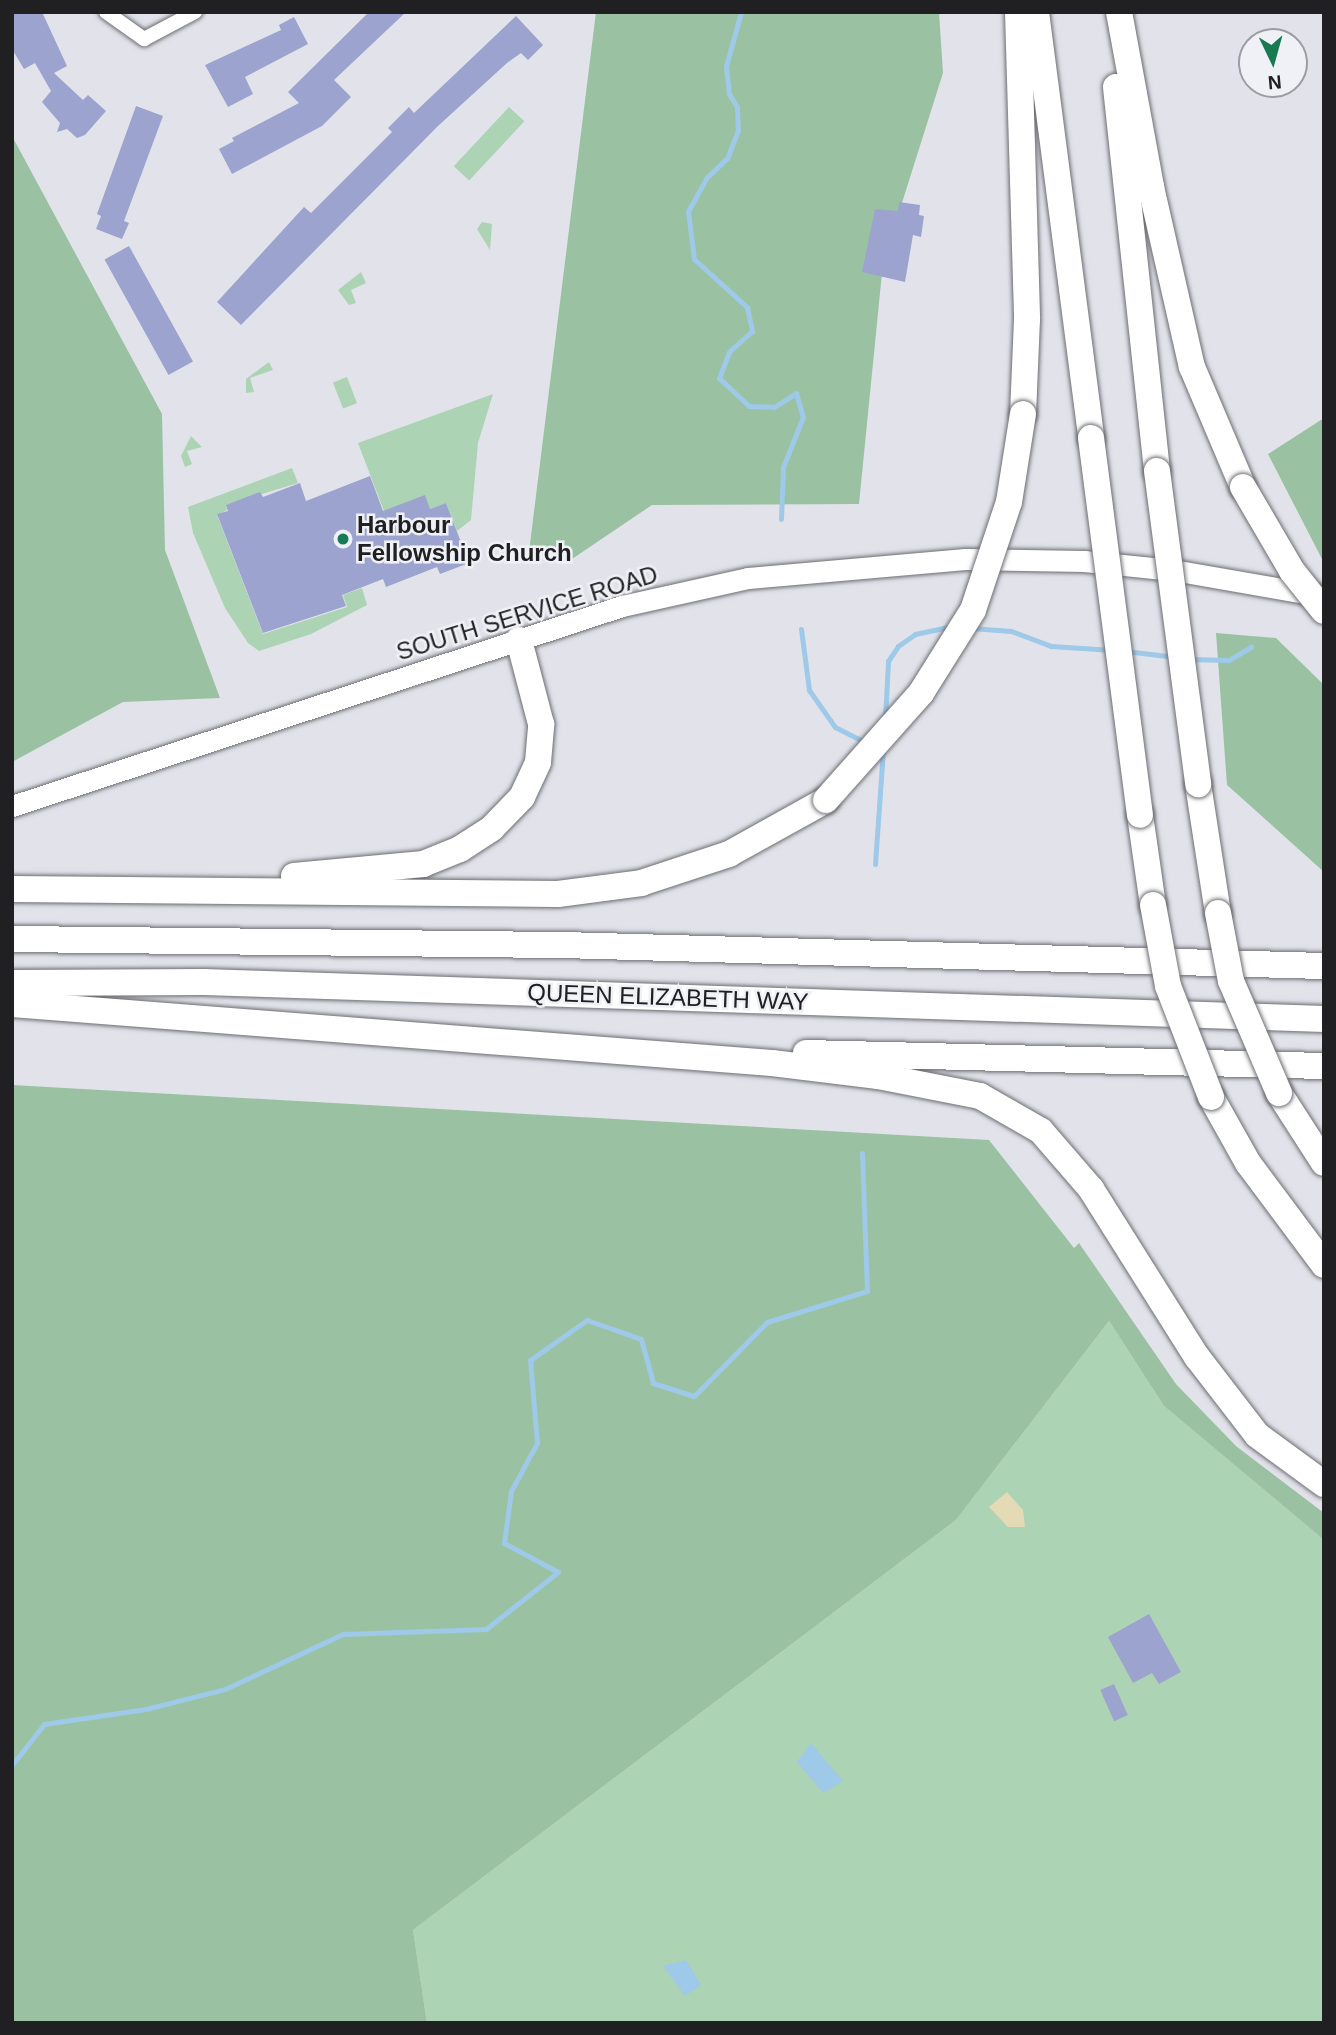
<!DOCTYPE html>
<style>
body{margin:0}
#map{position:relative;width:1336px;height:2035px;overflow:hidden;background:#e2e3ea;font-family:Helvetica,sans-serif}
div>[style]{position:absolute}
.green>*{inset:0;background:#acd3b3;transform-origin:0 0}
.forest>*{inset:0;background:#9ac2a2}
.sand>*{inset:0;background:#e4dab5}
.water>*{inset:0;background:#9ec9e8}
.stream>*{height:5px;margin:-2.5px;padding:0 2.5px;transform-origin:2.5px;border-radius:2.5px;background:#9ec9e8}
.building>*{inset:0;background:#9ba3ce;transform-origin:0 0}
.roads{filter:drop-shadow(0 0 2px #6c6d73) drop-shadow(0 0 2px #6c6d73)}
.minor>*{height:14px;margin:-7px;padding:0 7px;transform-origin:7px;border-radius:7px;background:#fff}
.secondary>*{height:21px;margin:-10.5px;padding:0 10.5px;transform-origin:10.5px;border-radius:10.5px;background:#fff}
.motorway>*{height:26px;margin:-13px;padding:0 13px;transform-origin:13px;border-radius:13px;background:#fff}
.bridges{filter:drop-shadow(0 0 2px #6c6d73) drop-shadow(0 0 2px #6c6d73)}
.motorway-bridge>*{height:26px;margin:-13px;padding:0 13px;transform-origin:13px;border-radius:13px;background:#fff}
.dots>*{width:19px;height:19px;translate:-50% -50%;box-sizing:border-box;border:4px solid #eff1f7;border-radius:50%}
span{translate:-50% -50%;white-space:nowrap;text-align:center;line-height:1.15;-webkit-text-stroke:5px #eff1f7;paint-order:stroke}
.poi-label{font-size:24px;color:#202023;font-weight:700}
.left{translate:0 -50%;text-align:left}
.street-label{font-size:24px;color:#202023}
.frame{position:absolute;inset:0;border:14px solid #202023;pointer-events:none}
.north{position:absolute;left:1238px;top:28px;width:70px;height:70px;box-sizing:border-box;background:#eff1f7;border:2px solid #9c9da2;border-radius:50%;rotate:175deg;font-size:19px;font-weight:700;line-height:28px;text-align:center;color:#202023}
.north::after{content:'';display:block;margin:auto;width:24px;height:32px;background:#187a52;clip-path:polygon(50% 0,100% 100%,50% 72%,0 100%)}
</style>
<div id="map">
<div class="green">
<div style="left:509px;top:107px;width:21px;height:81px;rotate:43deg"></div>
<div style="clip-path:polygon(482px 222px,492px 224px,490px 250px,477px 229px)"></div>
<div style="clip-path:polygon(361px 272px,366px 283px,351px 290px,356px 303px,349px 305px,338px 290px)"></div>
<div style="clip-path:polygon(269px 362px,273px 370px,250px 378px,254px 392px,246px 393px,246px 379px)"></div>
<div style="left:347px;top:377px;width:28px;height:15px;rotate:69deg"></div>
<div style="clip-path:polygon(493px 394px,478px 443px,471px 520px,457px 531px,446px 503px,430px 509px,384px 511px,358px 443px)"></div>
<div style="clip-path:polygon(191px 436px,202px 447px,187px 451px,192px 464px,185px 467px,181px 456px)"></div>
<div style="clip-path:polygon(292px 468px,298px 483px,226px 505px,227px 510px,217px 515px,263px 634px,347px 607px,343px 595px,362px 588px,367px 605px,311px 634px,259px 651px,248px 643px,225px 608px,193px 533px,188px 507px)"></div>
<div style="clip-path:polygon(1109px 1321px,1164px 1406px,1324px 1540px,1324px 2023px,427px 2023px,413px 1930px,956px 1520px)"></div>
</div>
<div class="forest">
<div style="clip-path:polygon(596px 12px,939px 12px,943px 73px,883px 263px,859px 504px,652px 505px,572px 559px,529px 552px)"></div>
<div style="clip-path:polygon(12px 136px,162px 414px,165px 550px,220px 698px,123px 702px,12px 762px)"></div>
<div style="clip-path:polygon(1324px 418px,1324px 563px,1268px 454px)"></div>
<div style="clip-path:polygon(1216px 633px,1276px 638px,1324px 685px,1324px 872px,1227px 785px)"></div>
<div style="clip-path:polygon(12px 1085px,989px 1140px,1074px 1248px,1079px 1243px,1176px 1384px,1236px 1446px,1324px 1513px,1324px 1540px,1164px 1406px,1109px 1321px,956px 1520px,413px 1930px,427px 2023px,12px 2023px)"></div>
</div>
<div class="sand">
<div style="clip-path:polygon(1007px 1492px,1023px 1510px,1025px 1527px,1008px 1527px,989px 1507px)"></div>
</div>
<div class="water">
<div style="clip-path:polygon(811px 1743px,843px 1781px,823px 1793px,797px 1762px)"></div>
<div style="clip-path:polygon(686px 1960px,701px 1985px,685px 1996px,663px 1966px)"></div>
</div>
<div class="stream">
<div style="left:741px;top:12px;width:56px;rotate:105.5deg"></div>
<div style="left:726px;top:66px;width:28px;rotate:84deg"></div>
<div style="left:729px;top:94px;width:15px;rotate:58deg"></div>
<div style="left:737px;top:107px;width:23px;rotate:88deg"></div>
<div style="left:738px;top:130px;width:30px;rotate:111deg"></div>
<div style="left:727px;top:158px;width:28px;rotate:136deg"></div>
<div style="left:707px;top:177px;width:39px;rotate:119deg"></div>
<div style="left:688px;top:211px;width:48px;rotate:82.9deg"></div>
<div style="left:694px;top:259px;width:72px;rotate:42.2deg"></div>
<div style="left:747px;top:307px;width:25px;rotate:78deg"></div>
<div style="left:752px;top:331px;width:31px;rotate:138deg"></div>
<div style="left:729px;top:352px;width:28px;rotate:111deg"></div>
<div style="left:719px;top:378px;width:41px;rotate:43deg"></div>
<div style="left:749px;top:406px;width:25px;rotate:2deg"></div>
<div style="left:774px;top:407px;width:26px;rotate:-32deg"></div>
<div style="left:796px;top:393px;width:25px;rotate:74deg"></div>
<div style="left:803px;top:417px;width:54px;rotate:111.8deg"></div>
<div style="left:783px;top:467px;width:52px;rotate:92.2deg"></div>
<div style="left:971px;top:628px;width:40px;rotate:4.3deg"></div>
<div style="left:1011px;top:631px;width:43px;rotate:20.6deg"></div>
<div style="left:1051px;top:646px;width:61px;rotate:3.8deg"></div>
<div style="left:801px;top:629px;width:62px;rotate:82.5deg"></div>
<div style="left:809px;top:690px;width:45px;rotate:54.9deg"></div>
<div style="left:835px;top:727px;width:37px;rotate:27deg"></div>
<div style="left:1126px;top:651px;width:49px;rotate:7deg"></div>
<div style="left:1188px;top:659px;width:41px;rotate:1.4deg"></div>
<div style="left:1229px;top:660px;width:26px;rotate:-31deg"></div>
<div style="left:885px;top:719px;width:58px;rotate:-87deg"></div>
<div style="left:888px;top:661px;width:18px;rotate:-56deg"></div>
<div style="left:898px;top:646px;width:21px;rotate:-35deg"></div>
<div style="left:915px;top:634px;width:40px;rotate:-12deg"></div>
<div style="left:875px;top:864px;width:113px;rotate:-86deg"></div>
<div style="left:12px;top:1765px;width:52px;rotate:-52deg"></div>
<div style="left:44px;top:1724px;width:103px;rotate:-8.4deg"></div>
<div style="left:146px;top:1709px;width:81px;rotate:-14.2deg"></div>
<div style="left:225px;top:1689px;width:130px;rotate:-25deg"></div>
<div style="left:343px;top:1634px;width:143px;rotate:-2deg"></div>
<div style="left:486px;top:1629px;width:92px;rotate:-38.4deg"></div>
<div style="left:558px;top:1572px;width:61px;rotate:-151.8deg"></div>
<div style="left:504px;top:1543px;width:52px;rotate:-82.3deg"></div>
<div style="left:511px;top:1491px;width:55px;rotate:-61.6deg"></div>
<div style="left:537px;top:1443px;width:83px;rotate:-94.8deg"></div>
<div style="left:530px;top:1360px;width:70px;rotate:-35.1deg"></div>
<div style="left:587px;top:1320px;width:57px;rotate:19.4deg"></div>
<div style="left:641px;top:1339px;width:46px;rotate:74.7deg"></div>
<div style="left:653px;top:1383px;width:43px;rotate:17.6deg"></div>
<div style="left:694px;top:1396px;width:104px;rotate:-45.4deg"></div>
<div style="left:767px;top:1322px;width:105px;rotate:-17.2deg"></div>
<div style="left:867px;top:1291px;width:138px;rotate:-92.1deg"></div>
</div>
<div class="building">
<div style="clip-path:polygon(12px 12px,42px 12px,67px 66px,54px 73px,83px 100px,88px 95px,106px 111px,85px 135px,77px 138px,67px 129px,57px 132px,60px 123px,42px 102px,51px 91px,35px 63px,24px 69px,12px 49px)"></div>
<div style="clip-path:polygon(369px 12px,406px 12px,334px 80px,351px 97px,322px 126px,232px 174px,219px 149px,234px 141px,232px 138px,299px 103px,288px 92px)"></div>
<div style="clip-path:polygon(516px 16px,543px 45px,528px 60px,521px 53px,507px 63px,438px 126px,241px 325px,217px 302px,304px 207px,311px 213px,392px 132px,388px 128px,409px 107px,414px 113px)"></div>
<div style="clip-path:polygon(294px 17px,308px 44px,245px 77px,253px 94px,228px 107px,205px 65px,281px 30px,279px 25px)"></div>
<div style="clip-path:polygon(136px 106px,163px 116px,124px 221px,129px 223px,122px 239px,96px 229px,101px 216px,97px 214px)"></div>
<div style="clip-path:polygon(899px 202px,920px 205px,919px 215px,924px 216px,921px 237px,913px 235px,905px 282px,862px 272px,875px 209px,898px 211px)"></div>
<div style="left:129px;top:246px;width:132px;height:28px;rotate:61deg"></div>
<div style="clip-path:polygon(370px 476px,383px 511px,425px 495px,430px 509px,446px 503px,469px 563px,440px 574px,437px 567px,386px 587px,383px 579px,342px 595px,346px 606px,263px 633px,217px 514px,228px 511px,226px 505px,260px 492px,263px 497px,300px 483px,306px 501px)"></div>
<div style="clip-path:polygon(1149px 1614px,1181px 1672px,1159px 1684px,1152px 1673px,1133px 1683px,1108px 1637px)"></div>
<div style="left:1114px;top:1684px;width:34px;height:15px;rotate:66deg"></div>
</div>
<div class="roads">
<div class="minor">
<div style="left:106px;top:12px;width:47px;rotate:35.4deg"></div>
<div style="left:144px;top:39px;width:58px;rotate:-27.9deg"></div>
</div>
<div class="secondary">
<div style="left:12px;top:806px;width:642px;rotate:-18.15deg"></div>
<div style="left:622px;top:606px;width:129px;rotate:-12.5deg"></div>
<div style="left:748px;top:578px;width:218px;rotate:-5deg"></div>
<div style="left:965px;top:559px;width:119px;rotate:1deg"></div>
<div style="left:1084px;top:561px;width:89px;rotate:5.8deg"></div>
<div style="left:1173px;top:570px;width:145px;rotate:9.9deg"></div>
</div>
<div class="motorway">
<div style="left:1018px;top:12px;width:307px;rotate:88.3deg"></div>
<div style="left:1027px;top:319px;width:95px;rotate:92.4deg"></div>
<div style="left:1036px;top:12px;width:430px;rotate:82.6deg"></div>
<div style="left:1119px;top:12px;width:178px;rotate:79.6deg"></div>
<div style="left:1151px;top:187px;width:185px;rotate:77.2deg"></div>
<div style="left:1192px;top:367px;width:130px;rotate:67deg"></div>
<div style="left:1116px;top:87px;width:386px;rotate:83.9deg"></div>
<div style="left:1198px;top:784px;width:131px;rotate:81.2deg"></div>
<div style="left:1140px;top:815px;width:91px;rotate:81.8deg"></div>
<div style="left:294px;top:876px;width:130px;rotate:-5.3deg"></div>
<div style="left:423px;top:864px;width:40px;rotate:-22deg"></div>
<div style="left:460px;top:849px;width:38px;rotate:-33deg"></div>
<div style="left:492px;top:828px;width:43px;rotate:-45.9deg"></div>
<div style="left:522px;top:797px;width:38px;rotate:-65deg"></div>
<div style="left:538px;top:762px;width:38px;rotate:-85deg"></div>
<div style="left:541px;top:724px;width:87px;rotate:-104.7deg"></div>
<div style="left:12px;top:889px;width:546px;rotate:0.52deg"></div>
<div style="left:558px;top:894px;width:84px;rotate:-7.5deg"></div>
<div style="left:641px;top:883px;width:93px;rotate:-18.2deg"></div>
<div style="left:729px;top:854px;width:111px;rotate:-29.1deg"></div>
<div style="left:12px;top:939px;width:550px;rotate:0.63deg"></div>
<div style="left:562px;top:945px;width:762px;rotate:1.58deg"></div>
<div style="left:12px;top:983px;width:192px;rotate:-0.3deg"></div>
<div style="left:204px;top:982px;width:1121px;rotate:1.89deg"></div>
<div style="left:12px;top:1004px;width:762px;rotate:4.44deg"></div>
<div style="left:772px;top:1063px;width:107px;rotate:7deg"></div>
<div style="left:878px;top:1076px;width:104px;rotate:11.1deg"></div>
<div style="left:980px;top:1096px;width:70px;rotate:29.8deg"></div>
<div style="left:1041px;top:1131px;width:77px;rotate:49.2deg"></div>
<div style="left:1091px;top:1189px;width:199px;rotate:57.8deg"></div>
<div style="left:1197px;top:1357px;width:98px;rotate:52.4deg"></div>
<div style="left:1257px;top:1435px;width:83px;rotate:36.2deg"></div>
<div style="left:806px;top:1053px;width:518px;rotate:1.44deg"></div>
<div style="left:1279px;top:1093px;width:83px;rotate:57.3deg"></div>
<div style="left:1211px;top:1097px;width:76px;rotate:60.7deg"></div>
<div style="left:1248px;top:1163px;width:127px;rotate:53.3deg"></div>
</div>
</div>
<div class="bridges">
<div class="motorway-bridge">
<div style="left:1091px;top:438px;width:380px;rotate:82.6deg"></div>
<div style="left:1157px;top:471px;width:316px;rotate:82.5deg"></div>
<div style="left:1243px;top:487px;width:97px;rotate:59.7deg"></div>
<div style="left:1292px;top:571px;width:51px;rotate:51.3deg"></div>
<div style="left:826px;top:800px;width:143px;rotate:-48.4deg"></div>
<div style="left:921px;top:693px;width:98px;rotate:-57.9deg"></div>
<div style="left:973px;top:610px;width:114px;rotate:-71.6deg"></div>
<div style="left:1009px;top:502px;width:89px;rotate:-81deg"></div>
<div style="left:1153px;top:905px;width:82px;rotate:79.5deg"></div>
<div style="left:1168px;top:986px;width:119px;rotate:68.8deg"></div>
<div style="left:1218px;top:913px;width:69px;rotate:79.2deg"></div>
<div style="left:1231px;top:981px;width:122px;rotate:66.8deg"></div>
</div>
</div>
<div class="dots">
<div style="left:343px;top:539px;background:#187a52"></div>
</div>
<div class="poi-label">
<span class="left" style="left:357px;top:539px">Harbour<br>Fellowship Church</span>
</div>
<div class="street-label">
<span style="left:527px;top:613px;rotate:-17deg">SOUTH SERVICE ROAD</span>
<span style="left:668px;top:997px;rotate:2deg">QUEEN ELIZABETH WAY</span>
</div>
<div class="frame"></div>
<div class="north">N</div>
</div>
